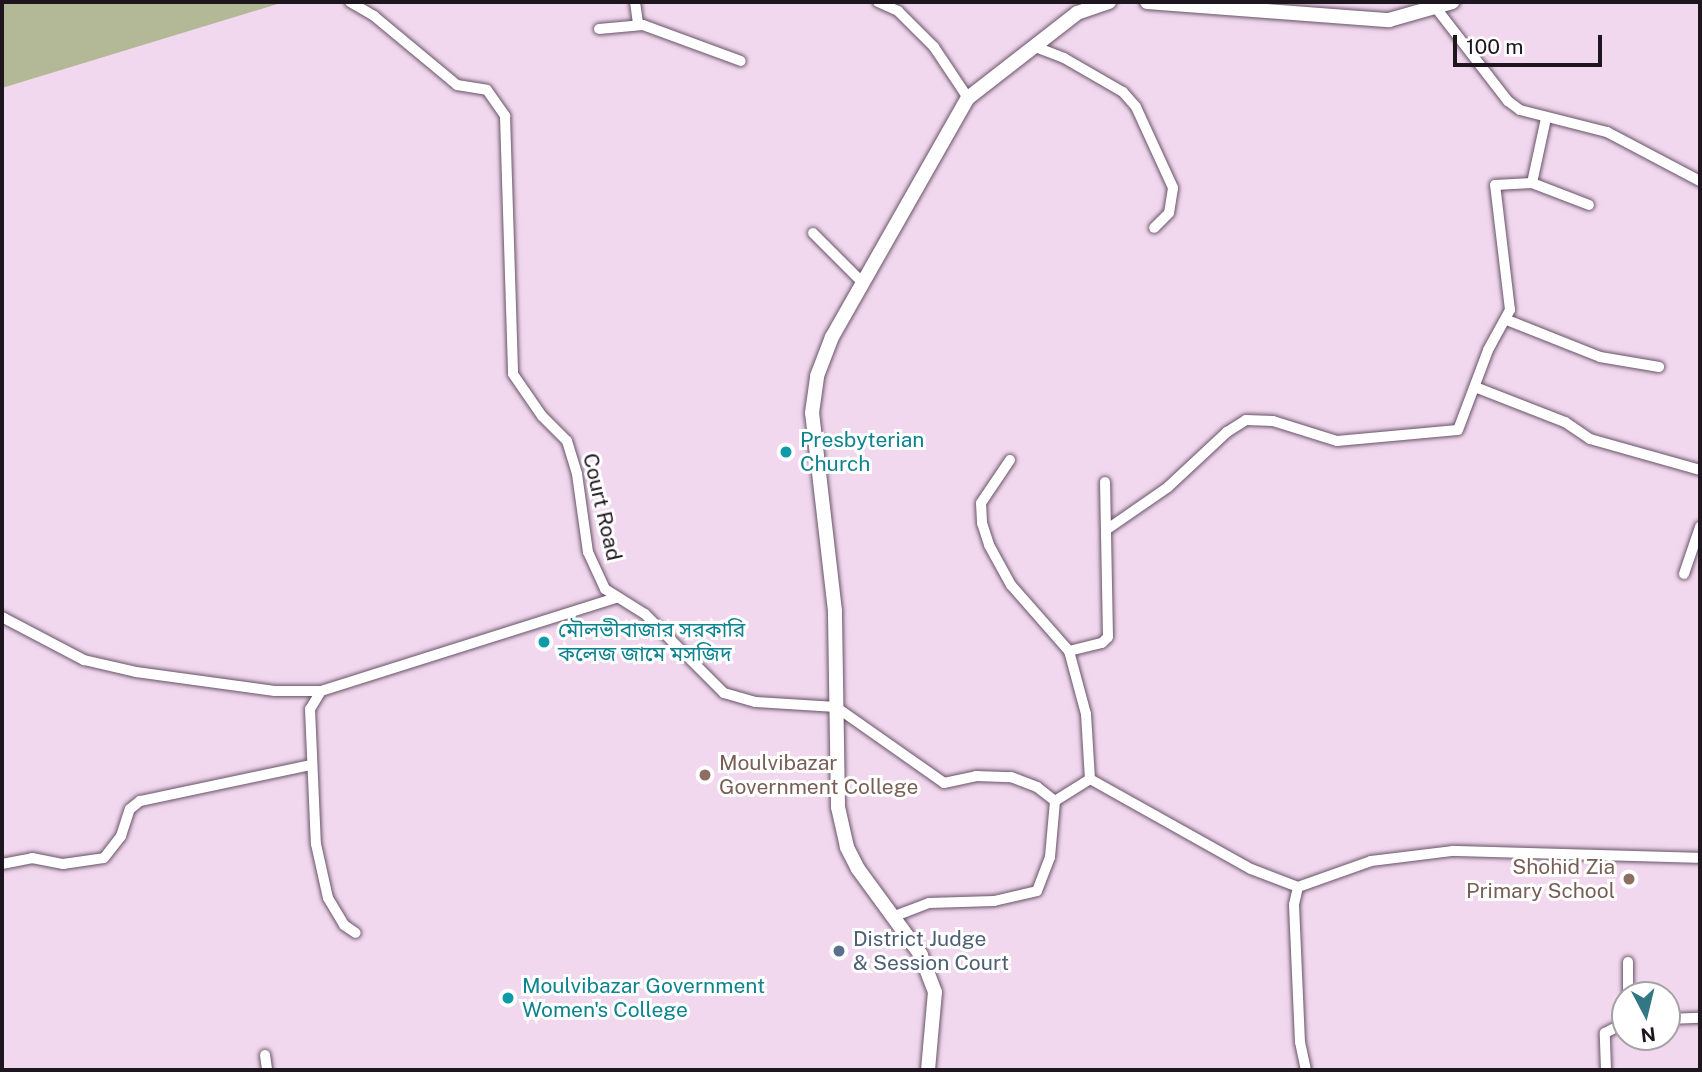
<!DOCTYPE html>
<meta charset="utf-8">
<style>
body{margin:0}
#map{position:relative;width:1702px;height:1072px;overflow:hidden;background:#f1d8ee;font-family:"Public Sans","Noto Sans Bengali",sans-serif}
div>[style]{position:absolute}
.green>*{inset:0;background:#b3b996}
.roads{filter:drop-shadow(0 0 2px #685367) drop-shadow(0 0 2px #685367)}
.minor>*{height:10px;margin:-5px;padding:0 5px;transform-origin:5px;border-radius:5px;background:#fff}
.highway>*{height:14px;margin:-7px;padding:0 7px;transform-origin:7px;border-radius:7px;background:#fff}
.dots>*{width:19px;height:19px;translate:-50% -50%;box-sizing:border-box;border:4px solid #fff;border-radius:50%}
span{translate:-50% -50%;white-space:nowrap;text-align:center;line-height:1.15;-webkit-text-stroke:6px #fff;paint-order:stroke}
.culture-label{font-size:21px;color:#0d838f}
.left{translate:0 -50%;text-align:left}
.street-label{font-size:21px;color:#1e161e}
.education-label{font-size:21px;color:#785e54}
.right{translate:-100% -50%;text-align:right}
.service-label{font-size:21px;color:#4e5e75}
.frame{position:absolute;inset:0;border:4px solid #1e161e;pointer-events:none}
.north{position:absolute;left:1611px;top:981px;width:70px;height:70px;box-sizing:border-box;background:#fff;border:2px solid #a5a2a5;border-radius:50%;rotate:173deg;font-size:19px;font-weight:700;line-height:28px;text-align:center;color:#1e161e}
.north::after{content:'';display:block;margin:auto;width:24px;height:32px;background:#317884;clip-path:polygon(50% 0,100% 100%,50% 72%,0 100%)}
.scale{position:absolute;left:1453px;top:35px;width:149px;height:32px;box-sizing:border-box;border:4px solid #1e161e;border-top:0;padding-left:9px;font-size:21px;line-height:24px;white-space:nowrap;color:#1e161e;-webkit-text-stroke:5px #fff;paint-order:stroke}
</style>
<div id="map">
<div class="green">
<div style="clip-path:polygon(2px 2px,284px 2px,2px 88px)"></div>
</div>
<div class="roads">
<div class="minor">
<div style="left:350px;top:2px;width:28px;rotate:30deg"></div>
<div style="left:374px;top:16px;width:108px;rotate:39.7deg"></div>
<div style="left:457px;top:85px;width:30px;rotate:9deg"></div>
<div style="left:487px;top:90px;width:32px;rotate:55deg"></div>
<div style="left:505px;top:116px;width:258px;rotate:88.2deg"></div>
<div style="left:513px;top:374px;width:51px;rotate:55.4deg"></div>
<div style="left:542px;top:416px;width:35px;rotate:45deg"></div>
<div style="left:567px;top:441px;width:34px;rotate:73deg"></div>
<div style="left:577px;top:474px;width:79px;rotate:82deg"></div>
<div style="left:588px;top:552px;width:41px;rotate:65.3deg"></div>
<div style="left:605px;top:589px;width:47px;rotate:32deg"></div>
<div style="left:645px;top:614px;width:112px;rotate:45deg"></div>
<div style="left:724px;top:693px;width:33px;rotate:16deg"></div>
<div style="left:756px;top:702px;width:80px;rotate:3.6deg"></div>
<div style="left:836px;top:707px;width:132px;rotate:35.1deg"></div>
<div style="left:944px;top:783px;width:33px;rotate:-12deg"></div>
<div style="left:976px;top:776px;width:35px;rotate:2deg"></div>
<div style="left:1011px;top:777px;width:28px;rotate:21deg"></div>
<div style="left:1037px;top:787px;width:23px;rotate:38deg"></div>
<div style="left:635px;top:2px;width:22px;rotate:82deg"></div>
<div style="left:878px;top:2px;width:22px;rotate:24deg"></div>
<div style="left:898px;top:11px;width:51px;rotate:45deg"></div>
<div style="left:934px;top:47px;width:61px;rotate:56.3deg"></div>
<div style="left:1436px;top:8px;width:118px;rotate:52.3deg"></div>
<div style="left:1508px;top:101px;width:15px;rotate:37deg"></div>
<div style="left:1520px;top:110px;width:90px;rotate:14.2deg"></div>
<div style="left:1607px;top:132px;width:105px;rotate:27.8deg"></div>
<div style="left:599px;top:29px;width:44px;rotate:-5.2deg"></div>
<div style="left:643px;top:25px;width:104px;rotate:20.2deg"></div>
<div style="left:1033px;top:46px;width:33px;rotate:21deg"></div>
<div style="left:1064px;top:58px;width:68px;rotate:30deg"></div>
<div style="left:1123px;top:92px;width:20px;rotate:49deg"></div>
<div style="left:1136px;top:107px;width:89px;rotate:65.4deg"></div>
<div style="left:1173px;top:188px;width:25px;rotate:99deg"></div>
<div style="left:1169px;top:213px;width:21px;rotate:135deg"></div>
<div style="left:1532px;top:183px;width:66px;rotate:-77.8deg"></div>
<div style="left:813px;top:233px;width:71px;rotate:45deg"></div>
<div style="left:1507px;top:320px;width:100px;rotate:21.7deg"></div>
<div style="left:1600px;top:357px;width:60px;rotate:9.6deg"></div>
<div style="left:1475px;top:387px;width:97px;rotate:21.3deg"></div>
<div style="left:1565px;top:422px;width:30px;rotate:34deg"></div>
<div style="left:1590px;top:439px;width:114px;rotate:15.7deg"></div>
<div style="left:1010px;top:460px;width:52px;rotate:124deg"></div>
<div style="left:981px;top:503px;width:20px;rotate:87deg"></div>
<div style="left:982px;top:523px;width:23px;rotate:72deg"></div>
<div style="left:989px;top:545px;width:46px;rotate:61.2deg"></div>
<div style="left:1011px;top:585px;width:88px;rotate:48.7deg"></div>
<div style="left:1069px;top:651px;width:65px;rotate:74.9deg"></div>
<div style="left:1086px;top:714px;width:65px;rotate:86.5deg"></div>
<div style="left:1090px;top:779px;width:184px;rotate:29.2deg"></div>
<div style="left:1251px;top:869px;width:50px;rotate:21deg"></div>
<div style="left:1298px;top:887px;width:18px;rotate:103deg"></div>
<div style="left:1294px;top:905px;width:137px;rotate:87.5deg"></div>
<div style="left:1300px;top:1042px;width:29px;rotate:78deg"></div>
<div style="left:1106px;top:530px;width:75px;rotate:-34.7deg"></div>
<div style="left:1168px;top:487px;width:81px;rotate:-43deg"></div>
<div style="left:1227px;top:432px;width:22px;rotate:-32deg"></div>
<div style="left:1246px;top:420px;width:27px;rotate:2deg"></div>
<div style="left:1273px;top:421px;width:67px;rotate:17.4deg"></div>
<div style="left:1337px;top:441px;width:121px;rotate:-5.2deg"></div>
<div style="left:1458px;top:430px;width:85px;rotate:-69.4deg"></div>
<div style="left:1488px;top:350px;width:46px;rotate:-61.2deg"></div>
<div style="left:1510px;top:310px;width:126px;rotate:-96.8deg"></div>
<div style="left:1495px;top:185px;width:37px;rotate:-3deg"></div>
<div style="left:1532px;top:183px;width:61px;rotate:21.1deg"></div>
<div style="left:1684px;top:574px;width:50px;rotate:-71.2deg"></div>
<div style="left:2px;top:617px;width:93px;rotate:27.7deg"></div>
<div style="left:84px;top:660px;width:53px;rotate:13deg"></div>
<div style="left:136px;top:672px;width:140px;rotate:7.8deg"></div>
<div style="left:275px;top:691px;width:46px"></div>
<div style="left:321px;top:691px;width:309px;rotate:-17.5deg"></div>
<div style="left:1069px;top:651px;width:34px;rotate:-14deg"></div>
<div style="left:1102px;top:643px;width:8px;rotate:-45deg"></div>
<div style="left:1108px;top:637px;width:155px;rotate:-91.1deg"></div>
<div style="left:321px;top:691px;width:21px;rotate:121deg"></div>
<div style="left:310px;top:709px;width:135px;rotate:87.5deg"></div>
<div style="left:316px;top:844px;width:55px;rotate:77.5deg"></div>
<div style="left:328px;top:898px;width:31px;rotate:59deg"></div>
<div style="left:344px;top:925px;width:14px;rotate:34deg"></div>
<div style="left:2px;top:864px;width:31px;rotate:-11deg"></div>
<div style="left:32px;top:858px;width:32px;rotate:11deg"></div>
<div style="left:63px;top:864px;width:41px;rotate:-8.3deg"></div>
<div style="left:104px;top:858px;width:28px;rotate:-52deg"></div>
<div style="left:121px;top:836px;width:28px;rotate:-72deg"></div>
<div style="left:130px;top:809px;width:13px;rotate:-39deg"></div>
<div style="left:140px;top:801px;width:175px;rotate:-11.9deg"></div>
<div style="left:1298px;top:887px;width:77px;rotate:-19.6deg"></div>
<div style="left:1371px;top:861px;width:83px;rotate:-7deg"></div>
<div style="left:1453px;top:851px;width:247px;rotate:1.6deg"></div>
<div style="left:895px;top:916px;width:36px;rotate:-21deg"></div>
<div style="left:929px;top:903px;width:65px;rotate:-1.8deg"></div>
<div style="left:994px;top:901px;width:44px;rotate:-13.1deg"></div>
<div style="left:1037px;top:891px;width:36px;rotate:-69deg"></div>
<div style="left:1050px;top:857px;width:56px;rotate:-84.9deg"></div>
<div style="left:1055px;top:801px;width:41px;rotate:-32.2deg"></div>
<div style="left:1628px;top:995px;width:33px;rotate:-90deg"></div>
<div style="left:1667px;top:1019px;width:33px;rotate:-2deg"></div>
<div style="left:265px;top:1055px;width:15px;rotate:82deg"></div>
<div style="left:1606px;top:1070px;width:37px;rotate:-92deg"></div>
<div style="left:1605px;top:1033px;width:22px;rotate:-27deg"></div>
</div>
<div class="highway">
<div style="left:1147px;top:2px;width:243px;rotate:4.3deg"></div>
<div style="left:1389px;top:20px;width:66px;rotate:-15.9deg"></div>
<div style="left:928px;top:1070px;width:78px;rotate:-84.9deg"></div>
<div style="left:935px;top:992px;width:40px;rotate:-111deg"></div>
<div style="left:921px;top:955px;width:107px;rotate:-126.2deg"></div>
<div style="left:858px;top:869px;width:25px;rotate:-117deg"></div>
<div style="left:847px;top:847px;width:41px;rotate:-102.7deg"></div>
<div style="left:838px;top:807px;width:196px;rotate:-90.9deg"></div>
<div style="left:835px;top:611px;width:199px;rotate:-96.6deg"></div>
<div style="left:812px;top:413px;width:37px;rotate:-82deg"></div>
<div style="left:817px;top:376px;width:42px;rotate:-69deg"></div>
<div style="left:832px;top:337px;width:275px;rotate:-60.4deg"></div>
<div style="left:968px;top:98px;width:138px;rotate:-37.9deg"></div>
<div style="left:1077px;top:13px;width:34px;rotate:-19deg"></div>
</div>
</div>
<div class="dots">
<div style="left:786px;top:452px;background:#0f9aa8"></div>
<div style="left:544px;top:642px;background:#0f9aa8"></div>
<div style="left:705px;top:775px;background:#8d6e63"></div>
<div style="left:1629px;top:879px;background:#8d6e63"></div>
<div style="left:839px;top:951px;background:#5c6f8a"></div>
<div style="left:508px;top:998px;background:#0f9aa8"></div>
</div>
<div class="culture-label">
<span class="left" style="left:800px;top:452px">Presbyterian<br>Church</span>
<span class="left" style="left:558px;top:642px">মৌলভীবাজার সরকারি<br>কলেজ জামে মসজিদ</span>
<span class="left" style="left:522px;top:998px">Moulvibazar Government<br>Women's College</span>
</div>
<div class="street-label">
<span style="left:602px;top:507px;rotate:77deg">Court Road</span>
</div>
<div class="education-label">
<span class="left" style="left:719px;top:775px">Moulvibazar<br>Government College</span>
<span class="right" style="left:1615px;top:879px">Shohid Zia<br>Primary School</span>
</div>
<div class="service-label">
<span class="left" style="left:853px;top:951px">District Judge<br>&amp; Session Court</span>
</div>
<div class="frame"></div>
<div class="north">N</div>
<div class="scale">100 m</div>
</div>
